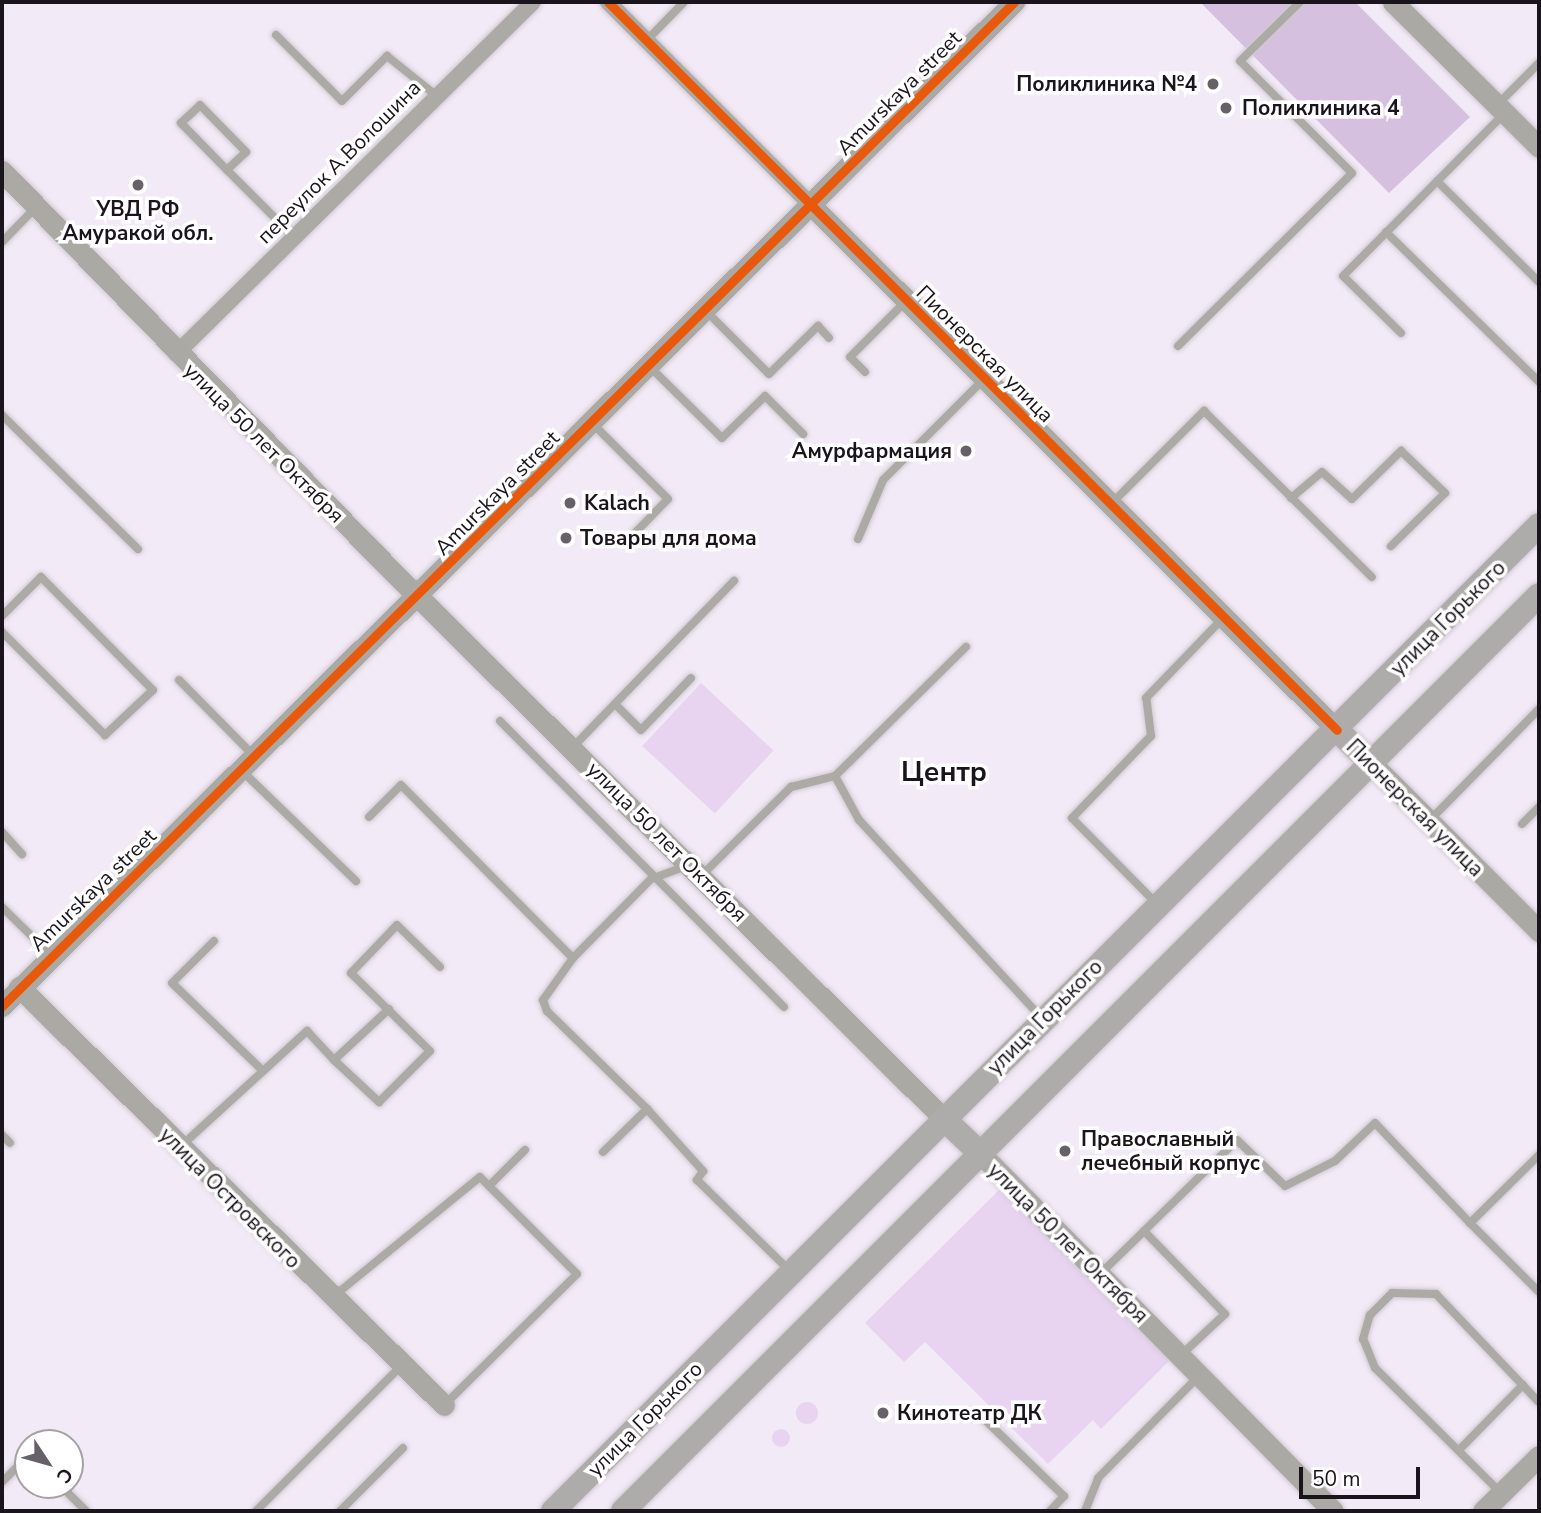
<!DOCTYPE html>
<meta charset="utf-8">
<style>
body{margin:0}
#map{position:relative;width:1541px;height:1513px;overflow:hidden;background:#f2eaf6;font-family:"Nunito Sans",sans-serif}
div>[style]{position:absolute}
.green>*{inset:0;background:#e8d3f1;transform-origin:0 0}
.round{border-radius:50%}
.forest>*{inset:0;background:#d6c0e0}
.roads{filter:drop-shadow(0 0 2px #cfc9d2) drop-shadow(0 0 2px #cfc9d2)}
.lane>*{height:8px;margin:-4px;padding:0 4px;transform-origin:4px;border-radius:4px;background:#abaaa4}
.street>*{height:16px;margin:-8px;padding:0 8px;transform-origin:8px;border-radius:8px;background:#abaaa4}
.secondary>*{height:21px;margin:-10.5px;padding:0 10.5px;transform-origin:10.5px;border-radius:10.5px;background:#aba9a4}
.primary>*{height:24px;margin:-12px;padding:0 12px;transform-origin:12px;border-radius:12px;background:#aeacaa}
.cycleway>*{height:9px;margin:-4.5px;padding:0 4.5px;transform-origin:4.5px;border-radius:4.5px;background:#e8590c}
.dots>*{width:19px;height:19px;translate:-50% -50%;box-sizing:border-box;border:4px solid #fff;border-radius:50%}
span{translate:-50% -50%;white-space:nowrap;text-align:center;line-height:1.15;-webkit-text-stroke:7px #fff;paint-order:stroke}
.poi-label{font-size:21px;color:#1a151c;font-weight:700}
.right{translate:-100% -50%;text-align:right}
.left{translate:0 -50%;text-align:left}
.street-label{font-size:21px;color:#1a151c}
.district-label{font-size:28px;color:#1a151c;font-weight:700}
.frame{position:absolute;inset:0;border:4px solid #1a151c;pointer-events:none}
.north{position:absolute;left:14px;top:1429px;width:70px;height:70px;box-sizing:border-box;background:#fff;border:2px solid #a3a1a4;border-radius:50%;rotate:126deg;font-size:19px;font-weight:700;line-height:28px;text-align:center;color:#1a151c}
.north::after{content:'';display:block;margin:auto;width:24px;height:32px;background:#666068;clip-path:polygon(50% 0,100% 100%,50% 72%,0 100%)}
.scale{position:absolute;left:1299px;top:1467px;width:121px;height:32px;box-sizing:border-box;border:4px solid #1a151c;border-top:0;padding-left:9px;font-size:21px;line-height:24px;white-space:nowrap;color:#1a151c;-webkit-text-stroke:5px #fff;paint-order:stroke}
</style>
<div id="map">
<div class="green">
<div style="left:701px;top:683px;width:99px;height:86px;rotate:43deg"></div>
<div style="clip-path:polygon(1002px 1187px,1171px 1359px,1101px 1429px,1093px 1420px,1048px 1464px,925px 1342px,904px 1362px,865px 1323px)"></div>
<div class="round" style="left:796px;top:1402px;width:22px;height:22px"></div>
<div class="round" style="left:772px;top:1429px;width:18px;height:18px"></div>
</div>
<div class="forest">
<div style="clip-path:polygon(1200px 2px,1355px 2px,1470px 117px,1389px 193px)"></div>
</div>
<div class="roads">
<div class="lane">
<div style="left:276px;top:35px;width:93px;rotate:45deg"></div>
<div style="left:342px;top:101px;width:64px;rotate:-45deg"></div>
<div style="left:387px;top:56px;width:64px;rotate:38.7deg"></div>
<div style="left:646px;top:41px;width:54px;rotate:-45.7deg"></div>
<div style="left:1497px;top:105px;width:59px;rotate:-45deg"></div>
<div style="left:227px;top:170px;width:66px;rotate:-134.4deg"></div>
<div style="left:181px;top:123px;width:26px;rotate:-43deg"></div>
<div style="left:200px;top:105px;width:66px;rotate:45.6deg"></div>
<div style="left:246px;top:152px;width:26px;rotate:137deg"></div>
<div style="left:227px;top:170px;width:95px;rotate:45deg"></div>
<div style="left:1437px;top:181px;width:144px;rotate:44.7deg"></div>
<div style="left:1386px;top:232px;width:214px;rotate:44.4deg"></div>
<div style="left:2px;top:242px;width:49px;rotate:-45.8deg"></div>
<div style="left:706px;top:311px;width:89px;rotate:45deg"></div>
<div style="left:769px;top:374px;width:69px;rotate:-44.4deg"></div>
<div style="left:818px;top:326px;width:16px;rotate:47deg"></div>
<div style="left:1401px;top:333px;width:81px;rotate:-135.5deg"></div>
<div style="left:1343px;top:276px;width:227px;rotate:-45.2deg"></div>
<div style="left:1178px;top:346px;width:245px;rotate:-44.8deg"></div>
<div style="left:1352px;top:173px;width:158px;rotate:-135deg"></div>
<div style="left:1240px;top:61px;width:84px;rotate:-44.5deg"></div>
<div style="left:650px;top:367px;width:101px;rotate:44.6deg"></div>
<div style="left:722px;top:438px;width:60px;rotate:-44.3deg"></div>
<div style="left:765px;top:396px;width:54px;rotate:45deg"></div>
<div style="left:865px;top:372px;width:21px;rotate:-135deg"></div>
<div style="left:850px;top:357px;width:78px;rotate:-45deg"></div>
<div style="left:2px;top:415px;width:191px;rotate:44.6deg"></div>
<div style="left:592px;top:423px;width:107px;rotate:45deg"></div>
<div style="left:668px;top:499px;width:52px;rotate:134.2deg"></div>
<div style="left:1291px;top:498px;width:40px;rotate:-40deg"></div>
<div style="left:1322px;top:472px;width:40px;rotate:42deg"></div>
<div style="left:1352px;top:499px;width:69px;rotate:-44.4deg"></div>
<div style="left:1401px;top:451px;width:61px;rotate:43.7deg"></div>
<div style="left:1445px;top:493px;width:76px;rotate:135.5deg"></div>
<div style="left:1111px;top:504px;width:132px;rotate:-45deg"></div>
<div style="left:1204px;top:411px;width:236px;rotate:44.7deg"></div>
<div style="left:858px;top:539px;width:64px;rotate:-67deg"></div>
<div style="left:883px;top:480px;width:141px;rotate:-45deg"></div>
<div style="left:2px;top:616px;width:55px;rotate:-45deg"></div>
<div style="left:41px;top:577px;width:159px;rotate:45.3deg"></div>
<div style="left:153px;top:690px;width:66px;rotate:136.8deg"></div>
<div style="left:105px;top:735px;width:146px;rotate:-135deg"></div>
<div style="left:179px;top:680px;width:104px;rotate:45.4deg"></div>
<div style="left:616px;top:705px;width:35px;rotate:45deg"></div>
<div style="left:641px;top:730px;width:72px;rotate:-46.1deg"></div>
<div style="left:500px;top:721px;width:403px;rotate:45.2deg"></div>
<div style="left:572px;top:748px;width:233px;rotate:-45.9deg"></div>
<div style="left:241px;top:770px;width:160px;rotate:44deg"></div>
<div style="left:835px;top:776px;width:184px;rotate:-44.6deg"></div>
<div style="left:369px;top:817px;width:45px;rotate:-45deg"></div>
<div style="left:401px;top:785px;width:244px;rotate:45.2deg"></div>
<div style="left:573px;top:958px;width:111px;rotate:-45.4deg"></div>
<div style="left:651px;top:879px;width:37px;rotate:-20deg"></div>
<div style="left:1431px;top:819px;width:154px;rotate:-45.5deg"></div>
<div style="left:1522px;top:824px;width:24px;rotate:-45deg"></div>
<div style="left:2px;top:832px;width:30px;rotate:48deg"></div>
<div style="left:701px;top:876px;width:127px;rotate:-44.7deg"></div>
<div style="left:791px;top:787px;width:45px;rotate:-14deg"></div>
<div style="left:835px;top:776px;width:50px;rotate:61.4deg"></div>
<div style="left:859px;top:820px;width:270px;rotate:47.3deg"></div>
<div style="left:1157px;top:904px;width:121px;rotate:-134.7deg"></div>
<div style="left:1072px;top:818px;width:114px;rotate:-46.1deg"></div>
<div style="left:1151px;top:736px;width:38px;rotate:-97deg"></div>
<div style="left:1146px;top:698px;width:112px;rotate:-46.1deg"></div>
<div style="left:2px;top:907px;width:69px;rotate:44.4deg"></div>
<div style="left:214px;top:941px;width:59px;rotate:135deg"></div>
<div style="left:172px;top:983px;width:125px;rotate:44deg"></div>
<div style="left:573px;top:958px;width:52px;rotate:125.5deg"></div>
<div style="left:543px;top:1000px;width:12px;rotate:70deg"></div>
<div style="left:547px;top:1011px;width:140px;rotate:44.4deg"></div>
<div style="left:647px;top:1109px;width:84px;rotate:47.9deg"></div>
<div style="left:703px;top:1171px;width:11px;rotate:124deg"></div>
<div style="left:697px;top:1180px;width:130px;rotate:44.4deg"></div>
<div style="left:334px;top:1060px;width:62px;rotate:43deg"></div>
<div style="left:379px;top:1102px;width:72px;rotate:-45deg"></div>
<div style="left:430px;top:1051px;width:111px;rotate:-135.4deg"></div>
<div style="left:351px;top:973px;width:66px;rotate:-46.2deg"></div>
<div style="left:397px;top:925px;width:60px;rotate:44.3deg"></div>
<div style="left:2px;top:1135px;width:11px;rotate:45deg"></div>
<div style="left:181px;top:1146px;width:171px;rotate:-42.4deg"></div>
<div style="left:307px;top:1031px;width:40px;rotate:47deg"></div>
<div style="left:334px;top:1060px;width:75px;rotate:-42.8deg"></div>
<div style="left:603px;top:1152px;width:62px;rotate:-44.3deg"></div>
<div style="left:1539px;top:1155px;width:97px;rotate:135.4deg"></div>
<div style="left:1470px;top:1223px;width:98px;rotate:45deg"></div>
<div style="left:489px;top:1186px;width:51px;rotate:-45deg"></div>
<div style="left:1144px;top:1231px;width:130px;rotate:-44.4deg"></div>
<div style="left:1237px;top:1140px;width:66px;rotate:43.8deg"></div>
<div style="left:1285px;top:1186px;width:56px;rotate:-26.6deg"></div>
<div style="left:1335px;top:1161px;width:55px;rotate:-43.5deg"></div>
<div style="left:1375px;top:1123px;width:138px;rotate:46.5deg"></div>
<div style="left:1102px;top:1272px;width:59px;rotate:-44.3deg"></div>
<div style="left:1144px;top:1231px;width:116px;rotate:45.7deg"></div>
<div style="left:1225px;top:1314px;width:62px;rotate:137deg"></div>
<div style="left:334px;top:1296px;width:188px;rotate:-39.2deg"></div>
<div style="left:480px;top:1177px;width:137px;rotate:45deg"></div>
<div style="left:577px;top:1274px;width:187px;rotate:135.4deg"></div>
<div style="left:980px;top:1415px;width:117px;rotate:44deg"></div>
<div style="left:1064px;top:1496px;width:21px;rotate:133deg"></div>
<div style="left:40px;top:1443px;width:7px;rotate:-45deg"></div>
<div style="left:1460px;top:1449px;width:90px;rotate:-45.5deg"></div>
<div style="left:2px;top:1482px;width:37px;rotate:-45deg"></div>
<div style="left:60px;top:1485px;width:37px;rotate:45deg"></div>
<div style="left:1500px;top:1492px;width:176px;rotate:-135.2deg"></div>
<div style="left:1375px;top:1368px;width:31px;rotate:-112deg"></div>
<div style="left:1363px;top:1339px;width:25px;rotate:-74deg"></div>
<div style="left:1370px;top:1315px;width:31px;rotate:-45deg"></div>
<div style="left:1392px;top:1293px;width:44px;rotate:1.3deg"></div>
<div style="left:1436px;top:1294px;width:149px;rotate:46.4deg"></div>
<div style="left:256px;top:1511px;width:206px;rotate:-45deg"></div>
<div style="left:340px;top:1511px;width:89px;rotate:-45deg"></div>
<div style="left:1085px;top:1511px;width:35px;rotate:-68deg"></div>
<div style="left:1098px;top:1478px;width:144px;rotate:-45.3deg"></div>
</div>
<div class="street">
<div style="left:608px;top:2px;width:287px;rotate:45deg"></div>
<div style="left:176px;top:354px;width:501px;rotate:-44.6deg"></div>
</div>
<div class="secondary">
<div style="left:1393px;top:2px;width:206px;rotate:44.8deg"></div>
<div style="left:2px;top:171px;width:552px;rotate:45.73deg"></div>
<div style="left:387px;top:566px;width:785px;rotate:44.79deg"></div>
<div style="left:811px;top:205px;width:743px;rotate:44.95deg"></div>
<div style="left:1371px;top:763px;width:238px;rotate:45deg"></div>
<div style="left:19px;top:987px;width:596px;rotate:44.52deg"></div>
<div style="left:2px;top:1006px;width:1426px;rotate:-44.77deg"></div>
<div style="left:979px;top:1152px;width:504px;rotate:45.4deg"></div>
<div style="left:1483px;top:1511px;width:78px;rotate:-44.5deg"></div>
</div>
<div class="primary">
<div style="left:1337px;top:730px;width:47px;rotate:44.1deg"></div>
<div style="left:944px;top:1119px;width:48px;rotate:43.3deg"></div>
<div style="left:553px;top:1511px;width:1394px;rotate:-45deg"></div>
<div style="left:623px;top:1511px;width:1295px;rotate:-45deg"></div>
</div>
</div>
<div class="cycleway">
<div style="left:608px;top:2px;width:1030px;rotate:44.96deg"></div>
<div style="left:2px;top:1006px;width:1426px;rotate:-44.77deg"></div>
</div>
<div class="dots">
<div style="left:1213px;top:84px;background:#666068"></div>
<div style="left:1226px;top:108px;background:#666068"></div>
<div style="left:138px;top:185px;background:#666068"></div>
<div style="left:966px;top:451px;background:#666068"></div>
<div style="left:570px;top:503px;background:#666068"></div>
<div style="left:566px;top:538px;background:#666068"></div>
<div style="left:1065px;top:1151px;background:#666068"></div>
<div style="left:883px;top:1413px;background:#666068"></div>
</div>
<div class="poi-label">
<span class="right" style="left:1197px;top:84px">Поликлиника №4</span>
<span class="left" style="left:1242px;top:108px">Поликлиника 4</span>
<span style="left:138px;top:221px">УВД РФ<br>Амуракой обл.</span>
<span class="right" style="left:952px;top:451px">Амурфармация</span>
<span class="left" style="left:584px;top:503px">Kalach</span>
<span class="left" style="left:580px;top:538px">Товары для дома</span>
<span class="left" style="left:1081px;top:1151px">Православный<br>лечебный корпус</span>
<span class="left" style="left:897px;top:1413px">Кинотеатр ДК</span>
</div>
<div class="street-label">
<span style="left:899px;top:93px;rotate:-45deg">Amurskaya street</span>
<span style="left:339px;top:162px;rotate:-45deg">переулок А.Волошина</span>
<span style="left:985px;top:354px;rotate:45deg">Пионерская улица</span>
<span style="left:264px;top:443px;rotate:45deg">улица 50 лет Октября</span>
<span style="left:497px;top:493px;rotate:-45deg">Amurskaya street</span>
<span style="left:1448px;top:618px;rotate:-45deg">улица Горького</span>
<span style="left:1415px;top:808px;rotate:45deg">Пионерская улица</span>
<span style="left:667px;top:842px;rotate:45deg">улица 50 лет Октября</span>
<span style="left:93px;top:890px;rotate:-44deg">Amurskaya street</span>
<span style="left:1045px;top:1017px;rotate:-45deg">улица Горького</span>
<span style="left:230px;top:1198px;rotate:45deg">улица Островского</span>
<span style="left:1068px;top:1243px;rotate:45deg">улица 50 лет Октября</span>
<span style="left:645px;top:1419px;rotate:-45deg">улица Горького</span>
</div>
<div class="district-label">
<span style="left:944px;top:772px">Центр</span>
</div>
<div class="frame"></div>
<div class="north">С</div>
<div class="scale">50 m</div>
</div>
